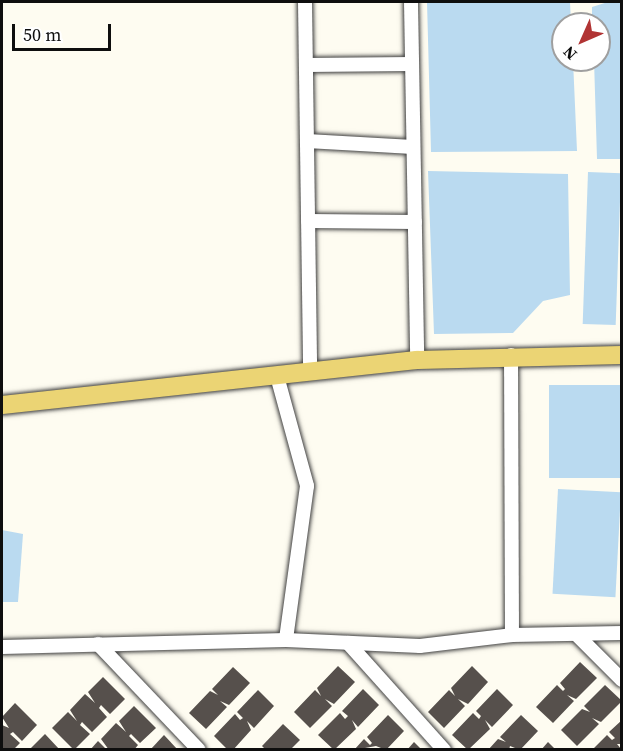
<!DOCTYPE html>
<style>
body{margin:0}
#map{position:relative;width:623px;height:751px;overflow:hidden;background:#fefcf1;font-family:"Source Serif 4",serif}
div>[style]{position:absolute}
.water>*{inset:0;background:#badaf0;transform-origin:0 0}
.building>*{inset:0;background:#56504c}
.roads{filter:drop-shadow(0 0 2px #414141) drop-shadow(0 0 2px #414141)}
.minor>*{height:14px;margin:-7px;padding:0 7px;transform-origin:7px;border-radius:7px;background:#fff}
.major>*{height:18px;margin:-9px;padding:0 9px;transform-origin:9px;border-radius:9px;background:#ebd474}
span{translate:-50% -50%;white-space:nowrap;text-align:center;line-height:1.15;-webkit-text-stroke:6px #fff;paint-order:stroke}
.frame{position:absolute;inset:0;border:3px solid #0e0e0e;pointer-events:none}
.north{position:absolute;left:551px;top:12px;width:60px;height:60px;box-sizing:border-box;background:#fff;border:2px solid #9f9f9f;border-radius:50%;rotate:225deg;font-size:16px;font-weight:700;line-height:24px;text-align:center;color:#0e0e0e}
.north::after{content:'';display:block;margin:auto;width:21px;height:27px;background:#b13434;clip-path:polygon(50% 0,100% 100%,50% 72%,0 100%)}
.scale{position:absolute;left:12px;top:24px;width:99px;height:27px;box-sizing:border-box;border:3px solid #0e0e0e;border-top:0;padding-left:8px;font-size:18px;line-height:21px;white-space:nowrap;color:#0e0e0e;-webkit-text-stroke:4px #fff;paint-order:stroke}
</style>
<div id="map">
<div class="water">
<div style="clip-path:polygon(427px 2px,570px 2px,571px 24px,563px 24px,563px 60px,573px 60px,577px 151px,431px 152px)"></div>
<div style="clip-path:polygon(608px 2px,621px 2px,621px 159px,597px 159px,594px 60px,599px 60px,599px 24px,592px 24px,592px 7px)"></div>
<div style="clip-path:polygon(428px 171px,568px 174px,570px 295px,543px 301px,513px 333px,434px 334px)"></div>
<div style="left:588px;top:172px;width:33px;height:152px;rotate:2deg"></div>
<div style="left:549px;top:385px;width:72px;height:93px"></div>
<div style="left:558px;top:489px;width:63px;height:105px;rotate:3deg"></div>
<div style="clip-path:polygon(2px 530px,23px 534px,18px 602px,2px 602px)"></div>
</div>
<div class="building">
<div style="clip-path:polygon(580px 662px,597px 678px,576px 699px,567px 695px,574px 701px,553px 723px,536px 707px,557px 685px,563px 691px,565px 689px,560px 683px)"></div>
<div style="clip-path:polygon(338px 666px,355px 682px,334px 704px,325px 699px,332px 706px,310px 728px,294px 712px,315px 690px,321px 696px,317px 688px)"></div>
<div style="clip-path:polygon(472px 666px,488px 682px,468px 704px,458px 699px,465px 706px,444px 728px,428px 712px,449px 690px,455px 696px,451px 688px)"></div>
<div style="clip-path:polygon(233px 667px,250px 683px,229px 705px,220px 701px,227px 707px,206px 729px,189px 713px,210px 691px,218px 695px,212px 689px)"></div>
<div style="clip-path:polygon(103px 677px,125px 699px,110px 714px,101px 705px,99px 708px,107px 717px,92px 732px,82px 722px,80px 725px,90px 734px,74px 750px,52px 728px,68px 712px,77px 721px,70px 710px,85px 694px,95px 703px,88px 692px)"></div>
<div style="clip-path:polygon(605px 685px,622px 701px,601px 722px,592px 718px,599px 724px,577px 746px,561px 730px,582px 709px,590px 712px,584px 706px)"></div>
<div style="clip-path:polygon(363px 689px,379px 705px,358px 727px,352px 720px,356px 729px,334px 750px,318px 735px,340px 713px,345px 719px,348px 716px,342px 711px)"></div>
<div style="clip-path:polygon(497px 689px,513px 705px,492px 727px,485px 720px,490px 729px,468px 750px,452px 735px,473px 713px,479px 719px,481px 716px,476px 711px)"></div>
<div style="clip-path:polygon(258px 690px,274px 706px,254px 728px,247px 721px,251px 730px,233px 750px,228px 750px,214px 736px,235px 714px,240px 720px,243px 718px,237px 712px)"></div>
<div style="clip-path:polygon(15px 703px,37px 725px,22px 741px,13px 732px,10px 734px,20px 743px,13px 750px,2px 750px,2px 725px,9px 728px,2px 717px)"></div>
<div style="clip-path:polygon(134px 706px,156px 728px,140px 743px,131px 734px,129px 736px,138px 745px,134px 750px,109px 750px,101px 739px,116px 723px,126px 732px,119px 721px)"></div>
<div style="clip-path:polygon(388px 715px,404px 731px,386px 750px,376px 746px,354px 750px,364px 739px,370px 745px,372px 743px,367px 737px)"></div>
<div style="clip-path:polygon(521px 715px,538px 731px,520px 750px,510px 746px,509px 750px,488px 750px,498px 739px,506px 742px,500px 737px)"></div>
<div style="clip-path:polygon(622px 720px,622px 744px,617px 744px,622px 750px,592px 750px,607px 735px,612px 740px,615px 738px,609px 732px)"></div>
<div style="clip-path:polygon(283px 724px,300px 740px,290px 750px,266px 750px,262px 746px)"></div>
<div style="clip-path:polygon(45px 734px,60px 750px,29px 750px)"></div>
<div style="clip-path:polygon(164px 735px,178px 750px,150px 750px)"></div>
<div style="clip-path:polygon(98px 741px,107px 750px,90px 750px)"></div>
<div style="clip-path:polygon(414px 742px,422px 750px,407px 750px)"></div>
<div style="clip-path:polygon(548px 742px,556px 750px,541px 750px)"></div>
</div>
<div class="roads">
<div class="minor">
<div style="left:305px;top:2px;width:370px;rotate:89.2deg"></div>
<div style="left:411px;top:2px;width:358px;rotate:89deg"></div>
<div style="left:306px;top:65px;width:106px;rotate:-0.5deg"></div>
<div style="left:307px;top:141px;width:106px;rotate:3.2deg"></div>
<div style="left:308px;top:221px;width:107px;rotate:0.5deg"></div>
<div style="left:277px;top:376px;width:114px;rotate:74.7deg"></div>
<div style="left:307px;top:486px;width:155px;rotate:97.8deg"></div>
<div style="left:576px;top:634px;width:65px;rotate:45deg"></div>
<div style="left:512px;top:635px;width:110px;rotate:-1deg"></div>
<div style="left:348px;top:643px;width:144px;rotate:48.1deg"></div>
<div style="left:98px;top:644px;width:146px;rotate:46.4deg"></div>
<div style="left:2px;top:647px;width:284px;rotate:-1.4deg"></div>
<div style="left:286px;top:640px;width:134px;rotate:2.6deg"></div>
<div style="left:420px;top:646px;width:93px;rotate:-6.8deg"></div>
<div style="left:512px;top:635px;width:280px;rotate:-90.2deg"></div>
</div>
<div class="major">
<div style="left:2px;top:405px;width:417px;rotate:-6.2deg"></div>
<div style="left:417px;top:360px;width:205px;rotate:-1.4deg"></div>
</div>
</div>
<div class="frame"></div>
<div class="north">N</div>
<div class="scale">50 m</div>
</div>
